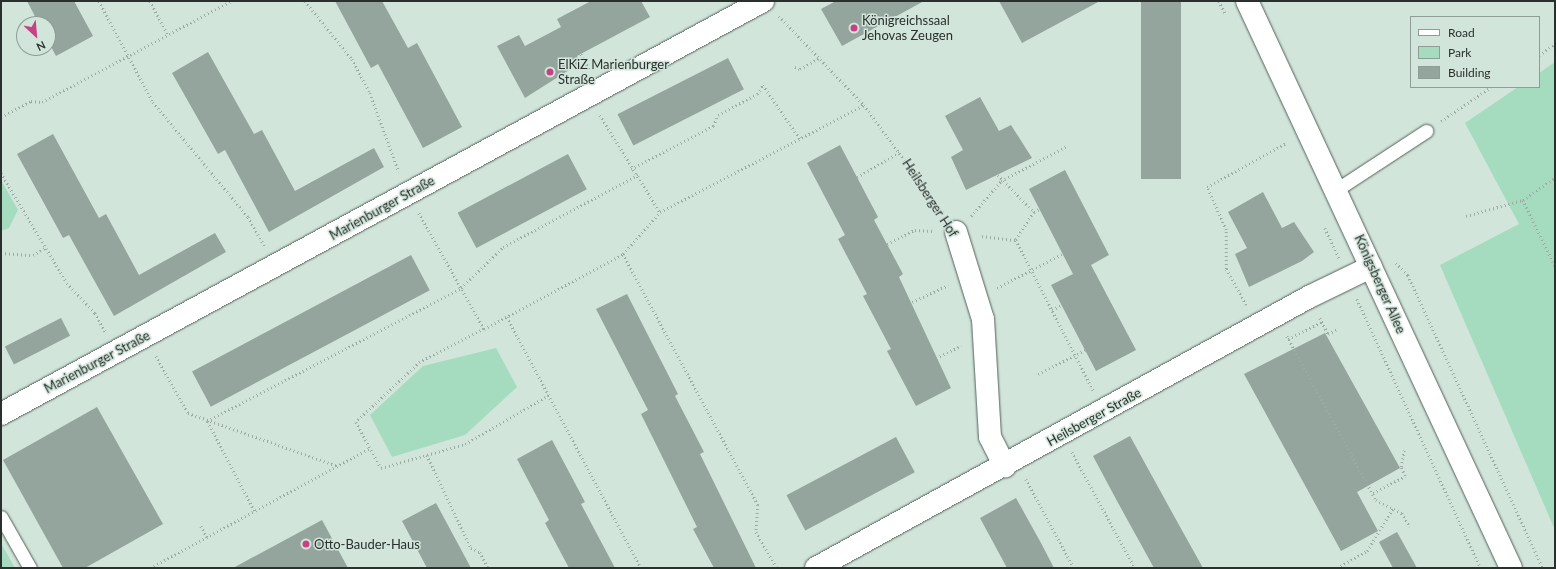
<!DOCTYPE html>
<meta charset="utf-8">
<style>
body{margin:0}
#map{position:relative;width:1556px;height:569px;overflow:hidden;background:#d2e5db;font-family:Lato,sans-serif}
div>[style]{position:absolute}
.green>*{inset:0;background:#a5dcc0}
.building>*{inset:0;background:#93a59c;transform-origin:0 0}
.path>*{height:2.5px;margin-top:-1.25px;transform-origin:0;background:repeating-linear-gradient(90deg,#9caba4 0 1px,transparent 0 4px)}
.roads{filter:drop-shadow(0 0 1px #516159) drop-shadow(0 0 1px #516159)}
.lane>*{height:13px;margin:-6.5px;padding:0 6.5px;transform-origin:6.5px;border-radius:6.5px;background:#fff}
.street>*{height:22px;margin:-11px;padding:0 11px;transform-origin:11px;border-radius:11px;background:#fff}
.secondary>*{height:22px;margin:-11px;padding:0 11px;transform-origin:11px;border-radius:11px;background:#fff}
.dots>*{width:11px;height:11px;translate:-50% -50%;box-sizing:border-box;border:2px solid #d2e5db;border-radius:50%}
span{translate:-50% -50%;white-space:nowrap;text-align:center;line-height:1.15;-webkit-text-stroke:3px #d2e5db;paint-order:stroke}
.poi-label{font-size:13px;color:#29302d}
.left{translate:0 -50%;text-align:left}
.street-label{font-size:13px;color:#29302d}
.frame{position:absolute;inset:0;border:2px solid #29302d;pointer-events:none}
.legend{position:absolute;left:1410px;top:16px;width:130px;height:72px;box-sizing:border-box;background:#d2e5db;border:1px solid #8e9d95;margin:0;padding:5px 7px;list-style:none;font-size:12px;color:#29302d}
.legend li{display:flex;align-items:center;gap:8px;height:20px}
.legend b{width:20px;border:1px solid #8e9d95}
.north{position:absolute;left:16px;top:16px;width:40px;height:40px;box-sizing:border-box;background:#d2e5db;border:1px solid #8e9d95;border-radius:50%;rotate:154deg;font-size:11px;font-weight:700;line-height:16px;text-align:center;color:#29302d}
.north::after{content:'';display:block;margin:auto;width:14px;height:18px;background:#c74284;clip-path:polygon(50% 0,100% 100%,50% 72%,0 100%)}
</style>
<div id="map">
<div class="green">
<div style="clip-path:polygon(1555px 62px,1555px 530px,1440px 265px,1519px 224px,1465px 123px,1518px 87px,1539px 87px,1539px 73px)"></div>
<div style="clip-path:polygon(1px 180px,18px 210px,9px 228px,1px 231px)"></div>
<div style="clip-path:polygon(496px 348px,517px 387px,465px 435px,392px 457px,370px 415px,423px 366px)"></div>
<div style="clip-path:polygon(1px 543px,15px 568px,1px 568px)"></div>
</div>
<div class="building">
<div style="clip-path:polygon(27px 1px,74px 1px,93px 36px,56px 56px,48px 41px,48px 24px,39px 24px)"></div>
<div style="clip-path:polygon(335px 1px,382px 1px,408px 48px,417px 43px,462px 127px,423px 148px,378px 64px,371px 68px)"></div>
<div style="clip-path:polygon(591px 1px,641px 1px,650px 17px,577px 56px,580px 63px,525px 98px,497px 46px,519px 35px,525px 46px,561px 27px,557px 19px)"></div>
<div style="clip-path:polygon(836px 1px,924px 1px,842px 46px,821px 9px)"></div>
<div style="clip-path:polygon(999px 1px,1100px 1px,1022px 43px)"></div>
<div style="left:1141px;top:1px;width:40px;height:178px"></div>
<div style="clip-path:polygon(208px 52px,254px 134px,262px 130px,295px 191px,374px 148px,384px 167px,269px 232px,225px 150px,218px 154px,172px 73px)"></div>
<div style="left:728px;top:58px;width:35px;height:124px;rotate:63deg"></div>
<div style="clip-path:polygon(980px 97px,999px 131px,1011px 125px,1032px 158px,966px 190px,951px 157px,963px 150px,945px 116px)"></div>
<div style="clip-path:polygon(53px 134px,99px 218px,106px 214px,139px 275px,215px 233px,226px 252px,114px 316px,69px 235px,63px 238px,17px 154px)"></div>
<div style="clip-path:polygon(840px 145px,878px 217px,874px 220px,903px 274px,899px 277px,951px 388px,916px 406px,887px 351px,891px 349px,863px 296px,867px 294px,838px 239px,845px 235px,807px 163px)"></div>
<div style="left:568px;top:154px;width:40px;height:125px;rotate:62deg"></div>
<div style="clip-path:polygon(1065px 170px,1109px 255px,1091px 265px,1136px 350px,1096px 371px,1051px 285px,1073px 274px,1029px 189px)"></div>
<div style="clip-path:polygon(1263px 192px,1282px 228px,1294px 222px,1314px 252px,1302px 261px,1249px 287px,1235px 254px,1247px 248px,1228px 212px)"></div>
<div style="left:411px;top:255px;width:40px;height:248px;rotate:62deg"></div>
<div style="clip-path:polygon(627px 294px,678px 394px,675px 396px,704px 452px,700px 454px,756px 568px,714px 568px,693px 529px,697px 527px,641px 414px,648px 410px,596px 309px)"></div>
<div style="left:61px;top:318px;width:20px;height:63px;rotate:63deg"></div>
<div style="clip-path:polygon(1325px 333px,1400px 468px,1357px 492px,1378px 531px,1341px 551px,1244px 374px)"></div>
<div style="clip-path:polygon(97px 407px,163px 524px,85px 568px,63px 568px,3px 460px)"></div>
<div style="clip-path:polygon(1130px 436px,1179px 525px,1203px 568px,1154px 568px,1117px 501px,1093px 456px)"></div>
<div style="left:896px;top:437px;width:40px;height:124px;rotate:62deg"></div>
<div style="clip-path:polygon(552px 440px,585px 502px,581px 504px,615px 568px,569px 568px,545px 523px,549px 520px,517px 459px)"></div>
<div style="clip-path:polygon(1016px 498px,1041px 543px,1054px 568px,1007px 568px,980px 518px)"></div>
<div style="clip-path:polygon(436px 503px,471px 568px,427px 568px,402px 521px)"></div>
<div style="clip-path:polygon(322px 520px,348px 568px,233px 568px)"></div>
<div style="clip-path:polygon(1397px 532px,1417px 568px,1393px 568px,1379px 542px)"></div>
</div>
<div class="path">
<div style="left:99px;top:1px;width:115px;rotate:61.9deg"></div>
<div style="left:153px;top:102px;width:149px;rotate:50.4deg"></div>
<div style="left:248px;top:217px;width:34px;rotate:60deg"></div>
<div style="left:150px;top:1px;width:38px;rotate:62deg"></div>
<div style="left:305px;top:1px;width:75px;rotate:51deg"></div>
<div style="left:352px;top:59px;width:38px;rotate:62deg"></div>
<div style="left:370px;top:93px;width:84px;rotate:69.8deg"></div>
<div style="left:1219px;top:1px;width:13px;rotate:63deg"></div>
<div style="left:779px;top:16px;width:123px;rotate:46.3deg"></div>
<div style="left:864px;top:105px;width:135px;rotate:53.7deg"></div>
<div style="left:581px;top:54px;width:18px;rotate:61deg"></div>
<div style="left:1539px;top:55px;width:19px;rotate:-35deg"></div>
<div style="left:795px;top:67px;width:5px;rotate:22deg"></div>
<div style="left:800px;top:69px;width:24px;rotate:-30deg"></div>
<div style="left:600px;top:115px;width:114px;rotate:58.3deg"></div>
<div style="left:1px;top:117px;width:34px;rotate:-28deg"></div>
<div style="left:31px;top:101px;width:11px;rotate:5deg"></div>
<div style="left:42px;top:102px;width:214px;rotate:-28.1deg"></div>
<div style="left:1441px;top:121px;width:60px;rotate:-34.2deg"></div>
<div style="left:631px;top:169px;width:93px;rotate:-27.7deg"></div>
<div style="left:713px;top:126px;width:12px;rotate:-66deg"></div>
<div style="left:718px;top:115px;width:44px;rotate:-28.3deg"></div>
<div style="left:757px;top:94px;width:11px;rotate:-56deg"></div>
<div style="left:763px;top:85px;width:67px;rotate:55.4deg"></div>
<div style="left:1px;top:173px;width:128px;rotate:59deg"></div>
<div style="left:67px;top:283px;width:41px;rotate:47deg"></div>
<div style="left:95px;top:313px;width:23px;rotate:61deg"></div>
<div style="left:998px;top:175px;width:52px;rotate:45.8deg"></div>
<div style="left:1034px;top:212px;width:33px;rotate:123deg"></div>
<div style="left:857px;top:177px;width:50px;rotate:-30.2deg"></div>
<div style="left:1523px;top:200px;width:39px;rotate:-35deg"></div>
<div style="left:1034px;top:212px;width:6px;rotate:-31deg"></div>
<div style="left:419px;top:213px;width:133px;rotate:60.7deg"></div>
<div style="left:484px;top:329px;width:158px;rotate:-28.3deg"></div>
<div style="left:623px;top:254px;width:56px;rotate:-48.6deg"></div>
<div style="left:660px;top:212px;width:230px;rotate:-27.7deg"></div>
<div style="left:971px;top:216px;width:46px;rotate:-49.4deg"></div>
<div style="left:1001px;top:181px;width:75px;rotate:-27.9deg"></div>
<div style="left:1466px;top:216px;width:59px;rotate:-15.7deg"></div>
<div style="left:1523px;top:200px;width:73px;rotate:64.1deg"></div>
<div style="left:1325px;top:228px;width:33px;rotate:65deg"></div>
<div style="left:982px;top:236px;width:34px;rotate:7deg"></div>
<div style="left:1016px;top:240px;width:169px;rotate:62.8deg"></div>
<div style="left:887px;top:244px;width:31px;rotate:-27deg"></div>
<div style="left:915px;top:230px;width:18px;rotate:3deg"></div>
<div style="left:1px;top:253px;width:32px;rotate:4deg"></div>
<div style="left:33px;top:255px;width:14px;rotate:-30deg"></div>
<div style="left:623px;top:254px;width:285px;rotate:61.7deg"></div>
<div style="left:758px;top:505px;width:27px;rotate:94deg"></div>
<div style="left:756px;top:532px;width:42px;rotate:59.7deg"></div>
<div style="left:1396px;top:263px;width:17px;rotate:45deg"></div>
<div style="left:1408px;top:275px;width:323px;rotate:65.3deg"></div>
<div style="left:997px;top:288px;width:73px;rotate:-27.6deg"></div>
<div style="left:1357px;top:299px;width:296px;rotate:65.3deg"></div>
<div style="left:912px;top:302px;width:40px;rotate:-25deg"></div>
<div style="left:1246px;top:305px;width:41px;rotate:-119.1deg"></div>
<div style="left:1226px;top:269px;width:39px;rotate:-90deg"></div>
<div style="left:1226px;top:230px;width:47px;rotate:-113.8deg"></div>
<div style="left:1207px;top:187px;width:90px;rotate:-29.1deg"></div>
<div style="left:1052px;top:310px;width:10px;rotate:-29deg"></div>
<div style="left:507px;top:317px;width:285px;rotate:61.9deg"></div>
<div style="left:1320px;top:318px;width:18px;rotate:63deg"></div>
<div style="left:1328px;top:334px;width:10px;rotate:-29deg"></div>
<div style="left:484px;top:329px;width:72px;rotate:152.7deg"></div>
<div style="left:420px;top:362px;width:88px;rotate:136.8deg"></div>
<div style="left:356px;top:422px;width:52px;rotate:61.5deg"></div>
<div style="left:381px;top:468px;width:87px;rotate:-15.9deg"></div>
<div style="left:465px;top:444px;width:97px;rotate:-30.3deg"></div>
<div style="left:1287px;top:336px;width:187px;rotate:61.5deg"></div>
<div style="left:1376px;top:500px;width:29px;rotate:27deg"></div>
<div style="left:1402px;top:513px;width:16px;rotate:60deg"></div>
<div style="left:1288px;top:339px;width:38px;rotate:-27deg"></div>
<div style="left:156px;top:356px;width:65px;rotate:60.7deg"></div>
<div style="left:188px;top:413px;width:159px;rotate:19.5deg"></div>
<div style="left:936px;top:358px;width:28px;rotate:-26deg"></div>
<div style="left:1038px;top:374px;width:53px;rotate:-27.1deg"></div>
<div style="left:1072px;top:452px;width:132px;rotate:61.5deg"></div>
<div style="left:427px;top:455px;width:103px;rotate:64.7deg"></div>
<div style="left:471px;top:548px;width:10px;rotate:24deg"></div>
<div style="left:480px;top:552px;width:18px;rotate:63deg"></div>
<div style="left:1026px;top:479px;width:101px;rotate:61.7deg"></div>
<div style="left:1373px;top:493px;width:36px;rotate:-28deg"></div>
<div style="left:1405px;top:476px;width:10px;rotate:-114deg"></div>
<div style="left:1401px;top:467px;width:17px;rotate:-80deg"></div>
<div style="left:254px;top:511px;width:102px;rotate:-117.6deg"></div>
<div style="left:207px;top:421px;width:287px;rotate:-27.6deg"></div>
<div style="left:461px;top:288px;width:59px;rotate:-44.3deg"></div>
<div style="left:503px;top:247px;width:153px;rotate:-28.1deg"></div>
<div style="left:201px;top:526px;width:13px;rotate:61deg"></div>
<div style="left:150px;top:568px;width:251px;rotate:-28.6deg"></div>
<div style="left:1337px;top:568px;width:34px;rotate:-30deg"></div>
<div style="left:1367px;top:551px;width:50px;rotate:-58.8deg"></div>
</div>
<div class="roads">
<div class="lane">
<div style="left:1336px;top:190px;width:108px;rotate:-33.2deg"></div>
<div style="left:1px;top:517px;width:59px;rotate:60.4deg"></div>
</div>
<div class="street">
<div style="left:956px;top:232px;width:91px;rotate:72.8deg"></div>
<div style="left:983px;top:319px;width:118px;rotate:86.6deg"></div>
<div style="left:990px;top:437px;width:33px;rotate:63deg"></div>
<div style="left:1px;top:414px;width:867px;rotate:-28.46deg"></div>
<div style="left:816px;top:568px;width:563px;rotate:-28.8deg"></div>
<div style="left:1309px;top:297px;width:69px;rotate:-25.8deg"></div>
</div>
<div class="secondary">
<div style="left:1247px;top:1px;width:625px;rotate:65.03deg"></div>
</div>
</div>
<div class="dots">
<div style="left:854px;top:28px;background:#c74284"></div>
<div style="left:550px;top:72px;background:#c74284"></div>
<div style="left:306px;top:544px;background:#c74284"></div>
</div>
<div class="poi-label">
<span class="left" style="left:862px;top:28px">Königreichssaal<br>Jehovas Zeugen</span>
<span class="left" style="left:558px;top:72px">ElKiZ Marienburger<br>Straße</span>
<span class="left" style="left:314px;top:544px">Otto-Bauder-Haus</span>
</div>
<div class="street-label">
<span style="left:930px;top:198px;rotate:57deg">Heilsberger Hof</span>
<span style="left:382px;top:208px;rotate:-29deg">Marienburger Straße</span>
<span style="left:1380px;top:284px;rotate:66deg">Königsberger Allee</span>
<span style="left:97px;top:362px;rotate:-28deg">Marienburger Straße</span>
<span style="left:1094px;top:417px;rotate:-29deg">Heilsberger Straße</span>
</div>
<div class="frame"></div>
<ul class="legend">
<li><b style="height:5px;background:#fff"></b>Road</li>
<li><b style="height:11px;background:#a5dcc0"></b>Park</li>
<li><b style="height:11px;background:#93a59c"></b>Building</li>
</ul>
<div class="north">N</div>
</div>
